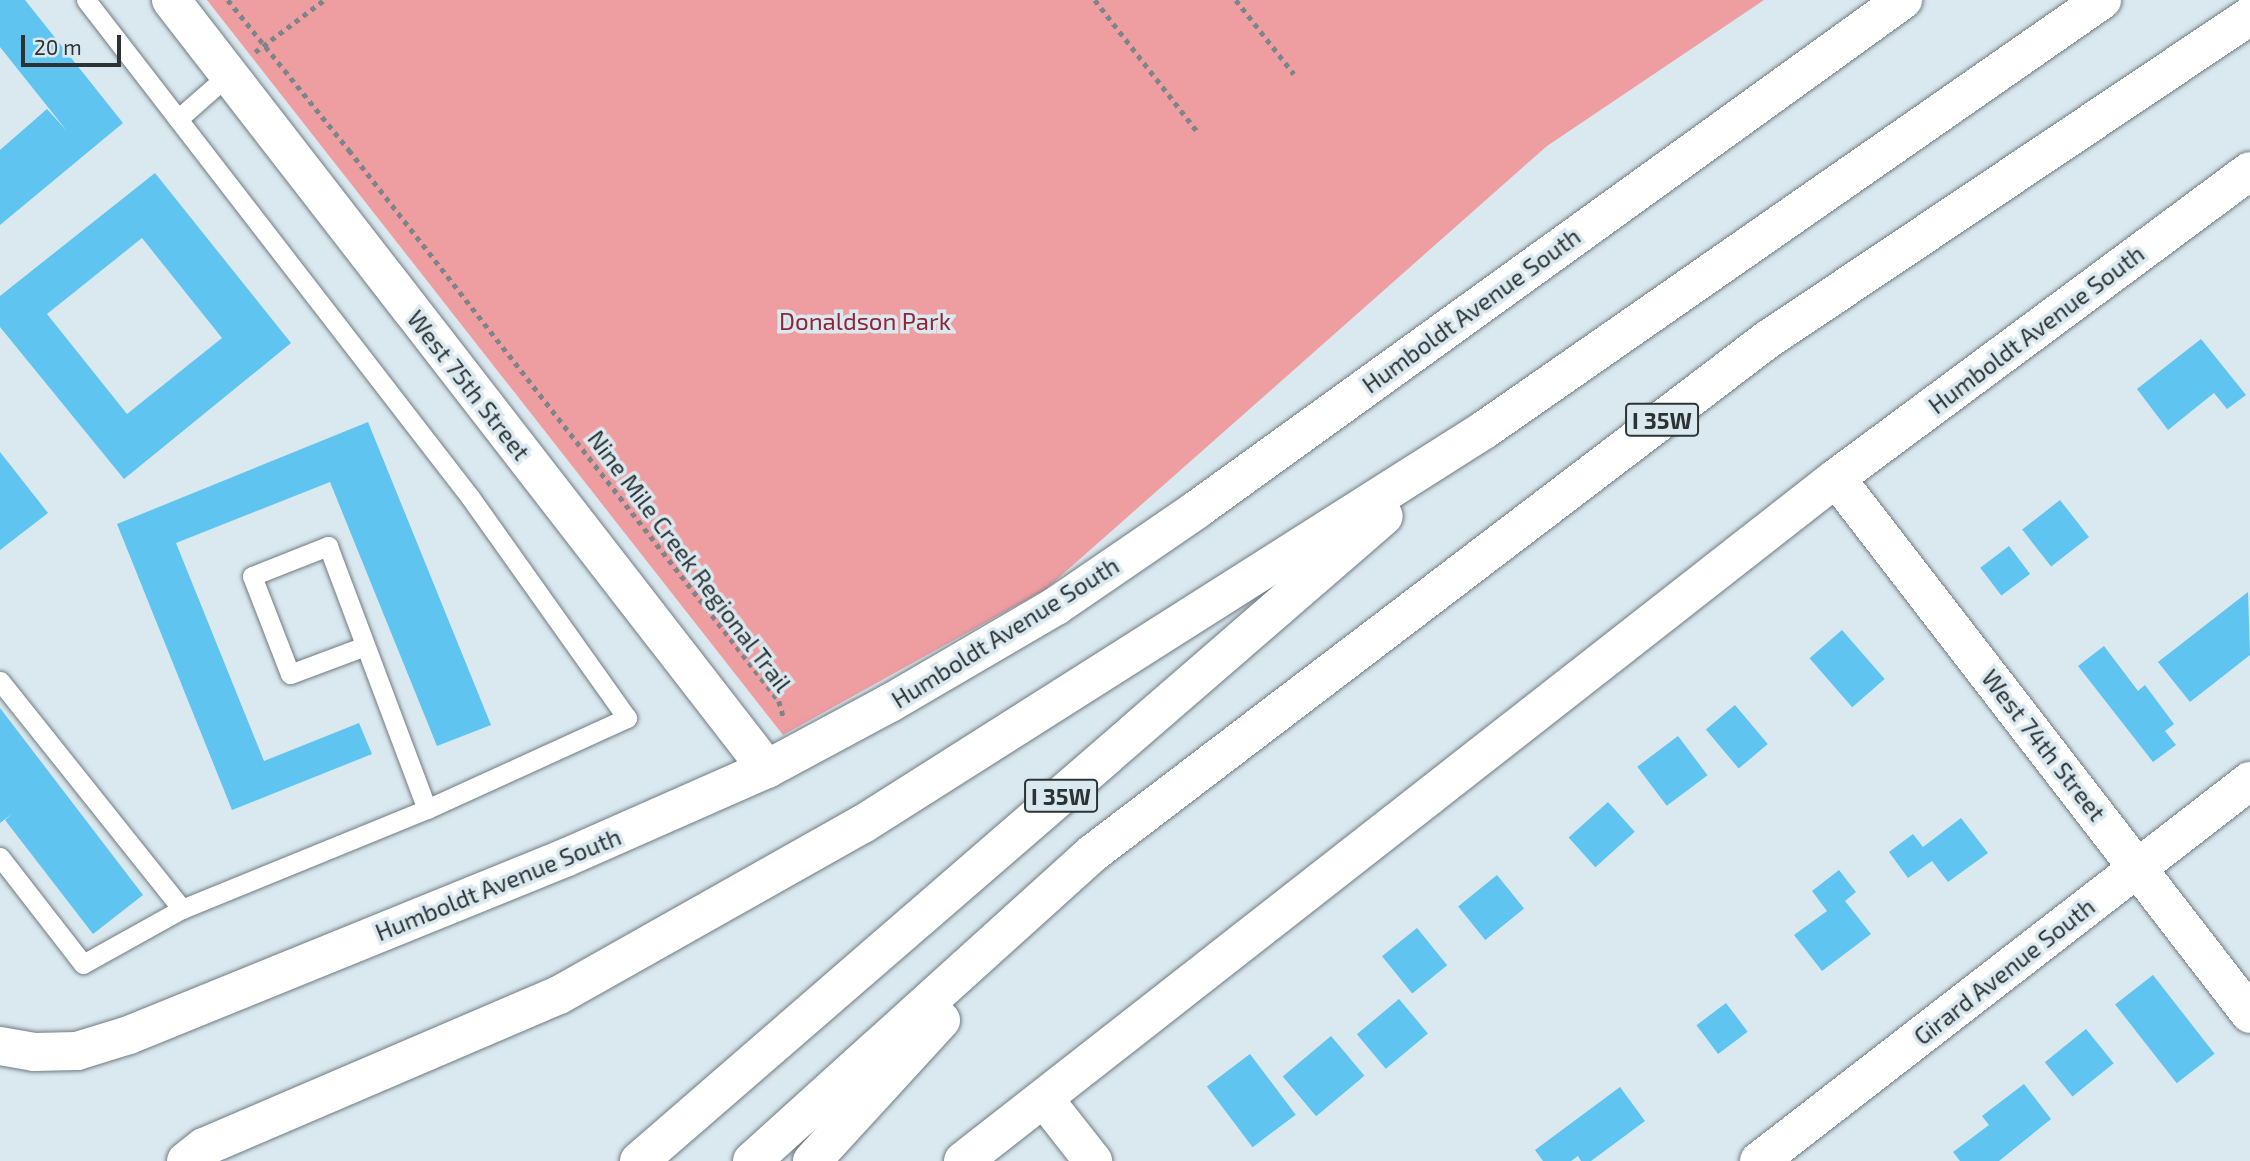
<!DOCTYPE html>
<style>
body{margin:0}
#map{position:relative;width:2250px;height:1161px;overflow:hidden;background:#dae8ef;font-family:"Exo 2",sans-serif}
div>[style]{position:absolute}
.green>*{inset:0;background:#ee9ea1}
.building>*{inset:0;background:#5fc4f0;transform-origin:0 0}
.path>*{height:4.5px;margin-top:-2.25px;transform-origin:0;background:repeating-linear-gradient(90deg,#7c868a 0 5px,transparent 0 10px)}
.roads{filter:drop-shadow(0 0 2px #707c82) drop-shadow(0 0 2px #707c82)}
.lane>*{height:19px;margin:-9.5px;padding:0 9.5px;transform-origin:9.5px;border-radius:9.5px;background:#fff}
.street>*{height:38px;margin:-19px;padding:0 19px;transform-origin:19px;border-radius:19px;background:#fff}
.highway>*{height:38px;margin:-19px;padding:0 19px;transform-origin:19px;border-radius:19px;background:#fff}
span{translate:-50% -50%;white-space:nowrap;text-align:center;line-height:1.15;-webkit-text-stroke:7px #dae8ef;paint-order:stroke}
.shield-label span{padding:2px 5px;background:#dae8ef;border:2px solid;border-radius:5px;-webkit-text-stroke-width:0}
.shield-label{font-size:23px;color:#2d3335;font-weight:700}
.street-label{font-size:24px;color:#2d3335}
.park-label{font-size:24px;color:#912536}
.scale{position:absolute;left:21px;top:35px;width:100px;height:32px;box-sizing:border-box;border:4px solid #2d3335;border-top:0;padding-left:9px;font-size:21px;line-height:24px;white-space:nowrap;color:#2d3335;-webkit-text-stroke:5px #dae8ef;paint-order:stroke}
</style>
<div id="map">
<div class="green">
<div style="clip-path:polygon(207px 0,1764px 0,1547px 146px,1046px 589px,783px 735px)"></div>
</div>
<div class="building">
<div style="clip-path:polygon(0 0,25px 0,123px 123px,0 225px,0 150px,47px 109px,67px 131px,0 47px)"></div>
<div style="clip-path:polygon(evenodd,155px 173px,291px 343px,124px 479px,0 327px,0 296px,155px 173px,142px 238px,222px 338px,127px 414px,47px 314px,142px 238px)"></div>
<div style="clip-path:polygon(2201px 339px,2246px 395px,2227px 409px,2214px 393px,2168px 430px,2137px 389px)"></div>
<div style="clip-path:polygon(368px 422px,491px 725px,437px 746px,330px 482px,176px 543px,264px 761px,359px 723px,372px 754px,232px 810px,117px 524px)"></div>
<div style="clip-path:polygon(0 452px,48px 513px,0 550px)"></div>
<div style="left:2060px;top:500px;width:47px;height:48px;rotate:52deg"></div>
<div style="left:2009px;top:546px;width:35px;height:36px;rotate:53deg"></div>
<div style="clip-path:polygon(2248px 592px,2250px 655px,2190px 702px,2158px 662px)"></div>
<div style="left:1842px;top:630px;width:65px;height:43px;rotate:49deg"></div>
<div style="clip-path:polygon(2104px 646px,2138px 691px,2145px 685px,2174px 724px,2165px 731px,2176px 745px,2153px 762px,2078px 666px)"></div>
<div style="left:1735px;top:705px;width:51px;height:38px;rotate:50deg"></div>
<div style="clip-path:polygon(0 708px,143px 895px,93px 934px,5px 820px,13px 813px,0 823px)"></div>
<div style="left:1678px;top:736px;width:49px;height:51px;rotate:53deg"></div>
<div style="left:1608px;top:802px;width:40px;height:53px;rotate:48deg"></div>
<div style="clip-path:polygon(1961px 818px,1988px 853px,1948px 882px,1932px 861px,1908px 878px,1889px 852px,1913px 834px,1923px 847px)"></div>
<div style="clip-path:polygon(1839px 870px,1856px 892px,1845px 901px,1871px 934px,1822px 971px,1794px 935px,1827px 911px,1812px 891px)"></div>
<div style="left:1497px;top:875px;width:43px;height:50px;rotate:51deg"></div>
<div style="left:1417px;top:928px;width:48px;height:45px;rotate:51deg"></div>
<div style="left:2153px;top:975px;width:100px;height:48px;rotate:52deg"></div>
<div style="left:1399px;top:999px;width:45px;height:55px;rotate:50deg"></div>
<div style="left:1726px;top:1003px;width:36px;height:37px;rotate:53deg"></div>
<div style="left:2086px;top:1029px;width:44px;height:53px;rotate:51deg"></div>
<div style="left:1331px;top:1036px;width:52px;height:63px;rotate:50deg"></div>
<div style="left:1250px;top:1054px;width:76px;height:54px;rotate:53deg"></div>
<div style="clip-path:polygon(2024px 1084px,2051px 1119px,1999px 1161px,1960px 1161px,1953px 1152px,1989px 1125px,1982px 1116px)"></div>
<div style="clip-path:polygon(1620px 1087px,1645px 1121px,1591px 1161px,1581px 1161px,1578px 1156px,1571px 1161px,1543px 1161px,1535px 1150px)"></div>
</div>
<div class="path">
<div style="left:228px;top:0;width:193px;rotate:51.1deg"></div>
<div style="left:349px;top:150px;width:699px;rotate:52.03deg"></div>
<div style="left:779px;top:701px;width:19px;rotate:74deg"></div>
<div style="left:1095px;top:0;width:166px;rotate:52.1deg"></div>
<div style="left:1236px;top:0;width:94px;rotate:51.9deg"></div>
<div style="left:255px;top:52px;width:86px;rotate:-37deg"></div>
</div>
<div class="roads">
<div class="lane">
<div style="left:86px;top:0;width:150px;rotate:52.3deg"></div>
<div style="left:178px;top:119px;width:68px;rotate:-41.4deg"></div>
<div style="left:365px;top:646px;width:80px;rotate:159.5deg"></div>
<div style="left:290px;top:674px;width:105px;rotate:-111.2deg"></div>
<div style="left:252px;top:576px;width:82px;rotate:-21.5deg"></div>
<div style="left:328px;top:546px;width:281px;rotate:69.4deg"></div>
<div style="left:0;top:681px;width:292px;rotate:51.4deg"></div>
<div style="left:0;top:857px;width:135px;rotate:52.2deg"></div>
<div style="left:83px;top:964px;width:113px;rotate:-29.1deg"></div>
<div style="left:182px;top:909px;width:265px;rotate:-22.2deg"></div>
<div style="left:427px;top:809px;width:220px;rotate:-24.5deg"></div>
<div style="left:627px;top:718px;width:271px;rotate:-125.4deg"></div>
<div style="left:470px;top:497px;width:478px;rotate:-127.7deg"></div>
</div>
<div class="street">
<div style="left:171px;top:0;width:973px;rotate:52.22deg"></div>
<div style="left:1836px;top:478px;width:677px;rotate:52.32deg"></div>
<div style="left:0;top:1046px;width:35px;rotate:10deg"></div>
<div style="left:34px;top:1052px;width:43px;rotate:-1.3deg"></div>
<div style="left:77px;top:1051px;width:54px;rotate:-17.1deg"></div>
<div style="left:129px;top:1035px;width:471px;rotate:-22.1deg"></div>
<div style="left:565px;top:858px;width:221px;rotate:-23.8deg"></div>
<div style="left:767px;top:769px;width:140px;rotate:-28.2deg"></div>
<div style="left:890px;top:703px;width:192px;rotate:-30.3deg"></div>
<div style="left:1056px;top:606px;width:170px;rotate:-34.4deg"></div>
<div style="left:1196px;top:510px;width:872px;rotate:-35.81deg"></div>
<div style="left:1045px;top:1100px;width:78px;rotate:51.8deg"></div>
<div style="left:963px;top:1161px;width:1108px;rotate:-38.04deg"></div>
<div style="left:1836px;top:478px;width:515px;rotate:-36.56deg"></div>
<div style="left:1759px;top:1161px;width:621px;rotate:-37.74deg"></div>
</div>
<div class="highway">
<div style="left:186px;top:1161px;width:23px;rotate:-38deg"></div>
<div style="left:204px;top:1147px;width:386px;rotate:-23.2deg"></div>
<div style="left:559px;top:995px;width:349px;rotate:-29.4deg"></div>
<div style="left:863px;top:824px;width:735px;rotate:-32.39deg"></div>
<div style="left:1484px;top:430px;width:753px;rotate:-34.83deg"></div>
<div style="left:639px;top:1161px;width:985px;rotate:-40.89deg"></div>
<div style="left:752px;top:1161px;width:460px;rotate:-42.1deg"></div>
<div style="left:1093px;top:853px;width:847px;rotate:-37.28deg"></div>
<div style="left:1767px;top:340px;width:582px;rotate:-33.85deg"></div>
<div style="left:812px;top:1161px;width:191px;rotate:-47.5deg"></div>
</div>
</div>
<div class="shield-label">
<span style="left:1662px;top:420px">I 35W</span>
<span style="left:1061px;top:796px">I 35W</span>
</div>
<div class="street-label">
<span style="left:1471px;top:310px;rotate:-36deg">Humboldt Avenue South</span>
<span style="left:2036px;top:329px;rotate:-37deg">Humboldt Avenue South</span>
<span style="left:469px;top:385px;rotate:52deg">West 75th Street</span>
<span style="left:690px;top:561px;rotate:53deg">Nine Mile Creek Regional Trail</span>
<span style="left:1005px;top:632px;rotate:-32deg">Humboldt Avenue South</span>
<span style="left:2044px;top:745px;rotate:52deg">West 74th Street</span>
<span style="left:498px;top:884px;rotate:-22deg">Humboldt Avenue South</span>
<span style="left:2004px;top:971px;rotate:-38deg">Girard Avenue South</span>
</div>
<div class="park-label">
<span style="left:865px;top:321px">Donaldson Park</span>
</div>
<div class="scale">20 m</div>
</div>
